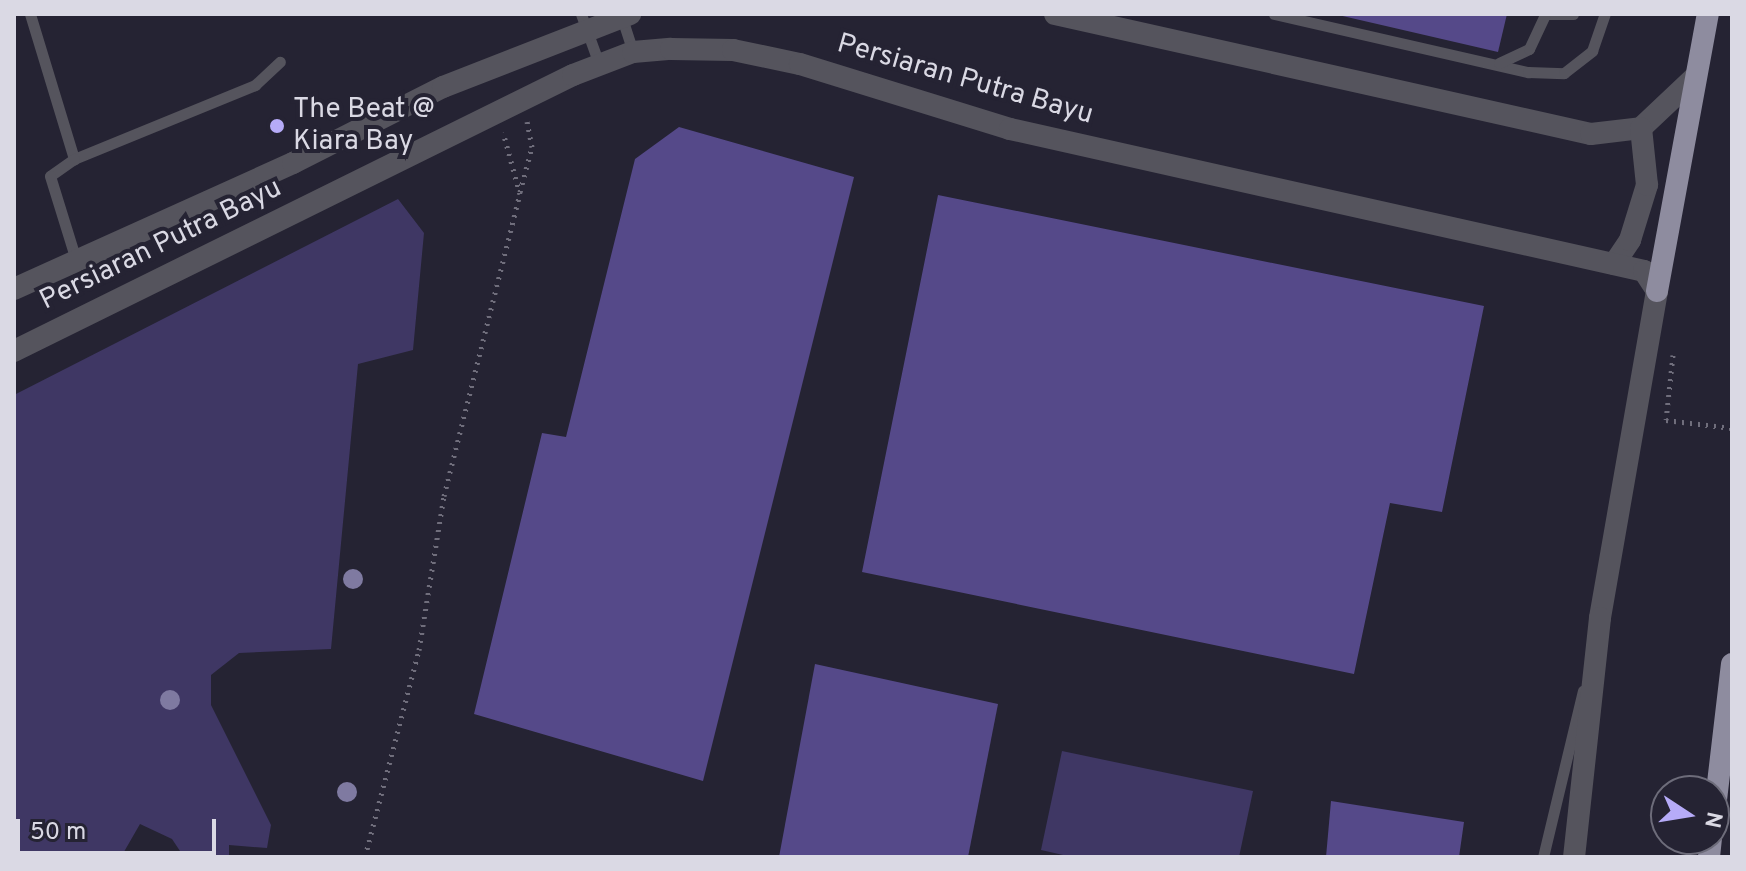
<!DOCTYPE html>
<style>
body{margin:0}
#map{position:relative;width:1746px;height:871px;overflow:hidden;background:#252333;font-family:Overpass,sans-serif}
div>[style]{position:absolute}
.green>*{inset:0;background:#3f3764}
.building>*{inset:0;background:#554989}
.path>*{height:5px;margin-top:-2.5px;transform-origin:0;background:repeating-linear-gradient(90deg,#706e7c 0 2px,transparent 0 8px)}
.service>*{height:11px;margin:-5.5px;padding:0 5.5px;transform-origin:5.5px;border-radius:5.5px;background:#55545d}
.tertiary>*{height:22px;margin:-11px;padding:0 11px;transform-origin:11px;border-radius:11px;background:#55545d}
.trunk>*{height:22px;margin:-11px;padding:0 11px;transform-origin:11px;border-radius:11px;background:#8e8c9f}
.trees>*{width:20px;height:20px;margin:-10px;border-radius:50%;background:#7f7aa1}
.dots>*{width:22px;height:22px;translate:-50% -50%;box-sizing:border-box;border:4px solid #252333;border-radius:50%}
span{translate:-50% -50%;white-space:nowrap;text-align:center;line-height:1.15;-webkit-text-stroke:8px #252333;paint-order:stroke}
.street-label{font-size:28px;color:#dad9e4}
.poi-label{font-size:28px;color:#dad9e4}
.left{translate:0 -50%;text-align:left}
.frame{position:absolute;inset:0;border:16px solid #dad9e4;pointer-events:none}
.north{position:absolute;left:1650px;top:775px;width:80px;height:80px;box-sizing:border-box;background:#252333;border:2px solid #6d6c7a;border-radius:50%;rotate:102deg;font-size:22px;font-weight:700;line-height:32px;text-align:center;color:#dad9e4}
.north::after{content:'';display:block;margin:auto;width:28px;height:36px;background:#b6abf8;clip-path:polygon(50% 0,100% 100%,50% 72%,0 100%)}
.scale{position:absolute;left:16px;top:819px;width:200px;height:36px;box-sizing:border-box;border:4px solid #dad9e4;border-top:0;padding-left:10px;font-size:24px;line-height:28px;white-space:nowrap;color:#dad9e4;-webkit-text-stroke:6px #252333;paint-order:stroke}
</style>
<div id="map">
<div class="green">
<div style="clip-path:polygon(398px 199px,424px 233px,413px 350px,358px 364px,331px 649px,239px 653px,211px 675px,211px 705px,271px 825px,267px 848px,229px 845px,229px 857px,184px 857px,172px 839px,140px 824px,121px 857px,14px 857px,14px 395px)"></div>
<div style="clip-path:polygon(1062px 751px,1253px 791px,1239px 857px,1072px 857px,1041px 850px)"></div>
</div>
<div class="building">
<div style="clip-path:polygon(1334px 14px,1507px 14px,1498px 52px)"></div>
<div style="clip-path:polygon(679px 127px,854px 177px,703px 781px,474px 714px,542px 433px,566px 437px,635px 159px)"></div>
<div style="clip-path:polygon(938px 195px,1484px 306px,1442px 512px,1390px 503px,1354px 674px,862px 572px)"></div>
<div style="clip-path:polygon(815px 664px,998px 704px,968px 857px,779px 857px)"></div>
<div style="clip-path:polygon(1331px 801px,1464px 822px,1459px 857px,1326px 857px)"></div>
</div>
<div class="path">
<div style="left:520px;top:192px;width:47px;rotate:-75.1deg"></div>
<div style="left:532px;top:147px;width:26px;rotate:-101deg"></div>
<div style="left:1673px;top:355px;width:65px;rotate:96.1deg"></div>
<div style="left:1666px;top:420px;width:66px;rotate:6.9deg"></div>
<div style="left:365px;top:857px;width:214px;rotate:-75.4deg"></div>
<div style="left:419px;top:650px;width:156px;rotate:-80.8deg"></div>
<div style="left:444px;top:496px;width:311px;rotate:-75.9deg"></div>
<div style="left:520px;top:194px;width:64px;rotate:-105.3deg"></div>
</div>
<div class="service">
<div style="left:30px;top:14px;width:152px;rotate:73.1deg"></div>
<div style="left:74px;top:159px;width:196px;rotate:-22.2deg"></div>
<div style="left:255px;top:85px;width:34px;rotate:-43deg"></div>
<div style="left:581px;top:14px;width:53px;rotate:70.2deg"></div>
<div style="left:1274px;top:14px;width:261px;rotate:12.9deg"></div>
<div style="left:1528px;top:72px;width:36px;rotate:2deg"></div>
<div style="left:1564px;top:73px;width:36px;rotate:-38deg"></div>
<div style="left:1592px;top:51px;width:39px;rotate:-71deg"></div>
<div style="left:1549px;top:14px;width:24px"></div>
<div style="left:621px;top:15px;width:39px;rotate:72deg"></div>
<div style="left:1499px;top:63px;width:33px;rotate:-25deg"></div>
<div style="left:1529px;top:49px;width:38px;rotate:-65deg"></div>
<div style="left:74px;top:159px;width:29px;rotate:145deg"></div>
<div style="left:50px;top:176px;width:88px;rotate:72.8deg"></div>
<div style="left:1543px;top:857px;width:171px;rotate:-76.5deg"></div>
</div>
<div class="tertiary">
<div style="left:1055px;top:14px;width:549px;rotate:12.62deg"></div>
<div style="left:1591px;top:134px;width:50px;rotate:-6.8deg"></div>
<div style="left:1641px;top:128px;width:74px;rotate:-43.4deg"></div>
<div style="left:1614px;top:264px;width:29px;rotate:-56deg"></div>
<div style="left:1630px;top:240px;width:58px;rotate:-72.8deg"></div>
<div style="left:1647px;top:185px;width:57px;rotate:-96deg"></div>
<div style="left:14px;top:289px;width:306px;rotate:-24.3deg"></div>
<div style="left:293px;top:163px;width:168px;rotate:-26.9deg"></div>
<div style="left:443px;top:87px;width:201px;rotate:-21.3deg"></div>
<div style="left:14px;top:351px;width:623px;rotate:-26.28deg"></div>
<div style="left:573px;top:75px;width:64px;rotate:-21deg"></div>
<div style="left:633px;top:52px;width:38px;rotate:-5deg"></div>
<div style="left:671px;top:49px;width:62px;rotate:0.9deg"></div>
<div style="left:733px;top:50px;width:68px;rotate:11.8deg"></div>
<div style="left:800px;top:64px;width:220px;rotate:17.2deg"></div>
<div style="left:1010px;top:129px;width:650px;rotate:12.62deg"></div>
<div style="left:1644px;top:271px;width:24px;rotate:57deg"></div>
<div style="left:1657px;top:291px;width:332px;rotate:99.9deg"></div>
<div style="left:1600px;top:618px;width:240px;rotate:96.2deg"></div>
</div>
<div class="trunk">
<div style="left:1657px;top:291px;width:282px;rotate:-79.6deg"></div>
<div style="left:1714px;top:817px;width:154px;rotate:-83.3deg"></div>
<div style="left:1709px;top:857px;width:18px;rotate:-84deg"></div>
</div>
<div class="trees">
<div style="left:353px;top:579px"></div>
<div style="left:170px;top:700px"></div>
<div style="left:347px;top:792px"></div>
</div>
<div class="dots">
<div style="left:277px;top:126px;background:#b6abf8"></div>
</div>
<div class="street-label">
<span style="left:965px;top:80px;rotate:16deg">Persiaran Putra Bayu</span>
<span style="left:161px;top:245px;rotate:-26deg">Persiaran Putra Bayu</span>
</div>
<div class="poi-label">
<span class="left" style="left:293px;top:126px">The Beat @<br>Kiara Bay</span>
</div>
<div class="frame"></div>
<div class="north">N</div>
<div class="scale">50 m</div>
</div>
